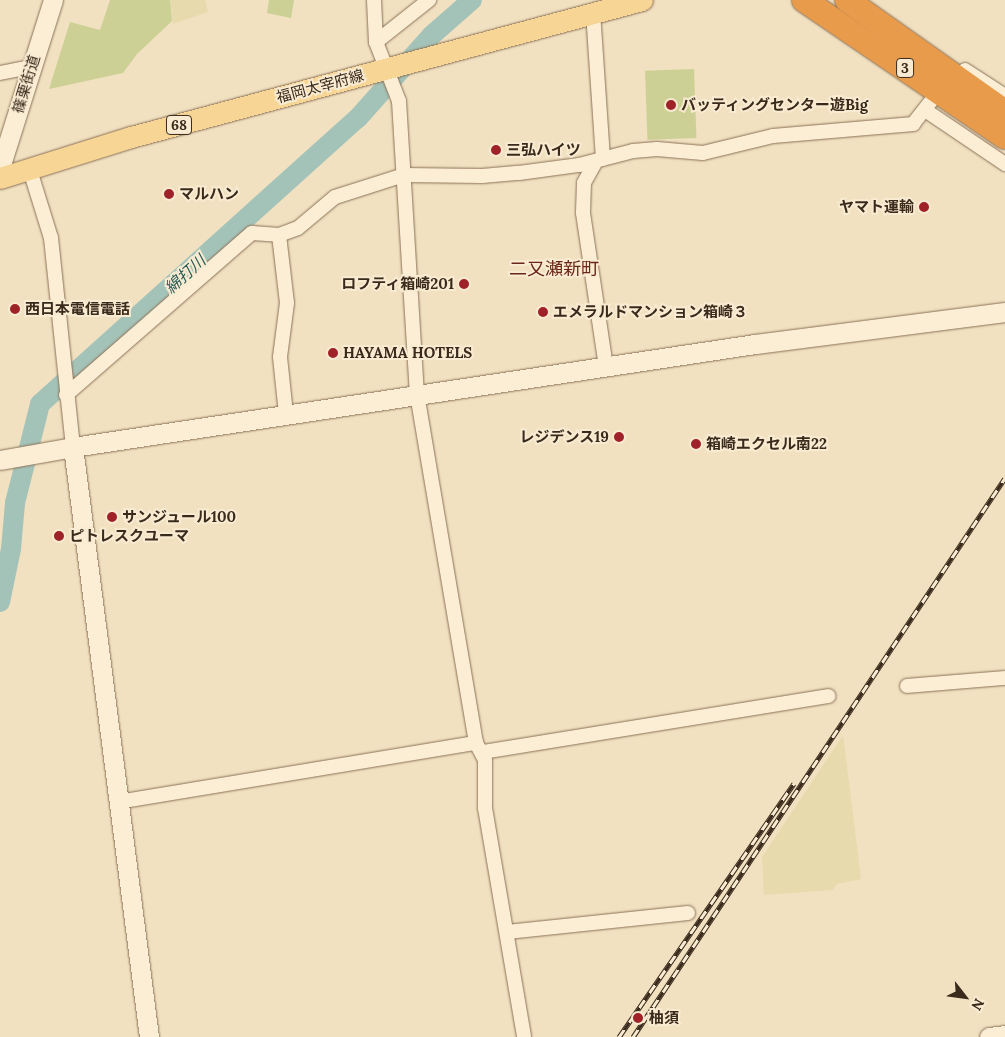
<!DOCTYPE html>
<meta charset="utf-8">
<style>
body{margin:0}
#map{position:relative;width:1005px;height:1037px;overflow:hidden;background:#f1e1c1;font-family:Lora,"Noto Sans JP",serif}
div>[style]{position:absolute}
.farmland>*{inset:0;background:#e7dbad}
.green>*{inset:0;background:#ccd094;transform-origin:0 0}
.river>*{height:20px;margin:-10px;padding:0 10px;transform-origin:10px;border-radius:10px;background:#a4c3b8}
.roads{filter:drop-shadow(0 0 1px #8c7157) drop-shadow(0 0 1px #8c7157)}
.street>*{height:14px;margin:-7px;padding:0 7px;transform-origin:7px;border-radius:7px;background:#fbeed4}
.secondary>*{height:19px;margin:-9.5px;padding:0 9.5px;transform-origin:9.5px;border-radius:9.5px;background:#fbeed4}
.primary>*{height:21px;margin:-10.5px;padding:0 10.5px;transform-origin:10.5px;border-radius:10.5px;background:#f7d595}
.highway>*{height:24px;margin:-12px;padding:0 12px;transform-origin:12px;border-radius:12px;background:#e79b4b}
.rail>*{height:5px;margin-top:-2.5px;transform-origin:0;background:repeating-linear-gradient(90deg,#f8ebd1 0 9px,#3a2a1c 0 18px);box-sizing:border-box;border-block:1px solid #3a2a1c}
.dots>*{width:14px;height:14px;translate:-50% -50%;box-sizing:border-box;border:2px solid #f8ebd1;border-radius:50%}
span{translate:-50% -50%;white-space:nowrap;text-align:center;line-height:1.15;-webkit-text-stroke:4px #f8ebd1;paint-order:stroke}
.shield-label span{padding:1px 4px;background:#f8ebd1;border:1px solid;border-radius:4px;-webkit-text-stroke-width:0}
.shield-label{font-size:14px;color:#3a2a1c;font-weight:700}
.street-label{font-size:15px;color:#3a2a1c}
.poi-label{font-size:15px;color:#3a2a1c;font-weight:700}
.left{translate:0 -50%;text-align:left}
.right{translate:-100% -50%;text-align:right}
.water-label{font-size:16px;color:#2a5b56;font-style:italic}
.quarter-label{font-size:18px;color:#6a2618}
.north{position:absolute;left:940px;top:972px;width:50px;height:50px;-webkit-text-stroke:4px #f8ebd1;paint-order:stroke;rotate:120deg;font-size:14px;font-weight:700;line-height:20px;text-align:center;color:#3a2a1c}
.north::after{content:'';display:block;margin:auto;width:18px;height:22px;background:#3a2a1c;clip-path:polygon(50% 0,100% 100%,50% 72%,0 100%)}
</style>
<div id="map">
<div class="farmland">
<div style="clip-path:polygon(170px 0,205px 0,208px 12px,173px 24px)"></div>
<div style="clip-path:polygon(843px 735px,861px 879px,837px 884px,833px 890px,764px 895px,762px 857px)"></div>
</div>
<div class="green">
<div style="clip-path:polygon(110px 0,170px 0,172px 21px,137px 54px,123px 73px,49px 89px,70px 22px,100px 30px)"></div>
<div style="clip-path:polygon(269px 0,294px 0,291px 18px,267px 13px)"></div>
<div style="left:694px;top:69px;width:69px;height:49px;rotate:88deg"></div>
</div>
<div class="river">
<div style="left:0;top:602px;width:54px;rotate:-78.3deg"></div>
<div style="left:11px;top:549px;width:46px;rotate:-85deg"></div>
<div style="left:15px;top:503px;width:102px;rotate:-75.8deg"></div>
<div style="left:40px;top:404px;width:428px;rotate:-42deg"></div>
<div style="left:358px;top:118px;width:111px;rotate:-48.3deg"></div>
<div style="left:432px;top:35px;width:53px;rotate:-41.2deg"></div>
</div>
<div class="roads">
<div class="street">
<div style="left:374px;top:0;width:42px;rotate:87.3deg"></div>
<div style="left:376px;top:42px;width:63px;rotate:68.7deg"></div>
<div style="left:399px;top:101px;width:294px;rotate:86.5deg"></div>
<div style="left:417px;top:394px;width:354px;rotate:80.4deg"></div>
<div style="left:476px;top:743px;width:19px;rotate:62deg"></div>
<div style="left:485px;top:760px;width:48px;rotate:90deg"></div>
<div style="left:485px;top:808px;width:232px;rotate:80.3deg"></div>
<div style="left:593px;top:12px;width:147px;rotate:86.1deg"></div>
<div style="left:376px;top:42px;width:68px;rotate:-38.4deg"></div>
<div style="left:965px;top:70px;width:48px;rotate:33deg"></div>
<div style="left:0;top:73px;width:33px;rotate:-11deg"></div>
<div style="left:925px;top:110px;width:97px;rotate:34deg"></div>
<div style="left:596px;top:161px;width:25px;rotate:119deg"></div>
<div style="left:584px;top:183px;width:30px;rotate:92deg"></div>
<div style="left:583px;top:213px;width:155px;rotate:81.5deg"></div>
<div style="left:29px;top:167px;width:74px;rotate:72.8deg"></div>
<div style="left:51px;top:238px;width:210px;rotate:84deg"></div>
<div style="left:279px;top:235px;width:68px;rotate:83.3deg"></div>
<div style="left:287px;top:303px;width:54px;rotate:97.4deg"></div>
<div style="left:280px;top:357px;width:57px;rotate:84deg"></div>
<div style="left:66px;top:395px;width:247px;rotate:-41.1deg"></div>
<div style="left:252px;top:233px;width:27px;rotate:4deg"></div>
<div style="left:279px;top:235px;width:20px;rotate:-20deg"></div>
<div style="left:298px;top:228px;width:48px;rotate:-40deg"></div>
<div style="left:335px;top:197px;width:72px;rotate:-17.7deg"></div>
<div style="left:404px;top:175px;width:78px;rotate:0.7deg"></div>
<div style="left:482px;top:176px;width:37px;rotate:-5deg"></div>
<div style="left:519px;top:173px;width:61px;rotate:-7.6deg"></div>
<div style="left:579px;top:165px;width:56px;rotate:-14.5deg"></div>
<div style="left:633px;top:151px;width:24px;rotate:-5deg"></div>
<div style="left:657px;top:149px;width:46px;rotate:5deg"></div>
<div style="left:703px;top:153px;width:72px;rotate:-13.7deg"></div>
<div style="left:773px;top:136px;width:141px;rotate:-4.9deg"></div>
<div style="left:913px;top:124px;width:42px;rotate:-51.8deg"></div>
<div style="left:907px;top:686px;width:98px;rotate:-4.7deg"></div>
<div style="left:483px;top:752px;width:350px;rotate:-9.2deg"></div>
<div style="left:118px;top:802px;width:363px;rotate:-9.4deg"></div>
<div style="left:507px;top:932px;width:182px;rotate:-6deg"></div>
</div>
<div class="secondary">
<div style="left:0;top:168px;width:176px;rotate:-72.5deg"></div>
<div style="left:73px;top:447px;width:595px;rotate:82.66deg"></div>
<div style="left:0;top:460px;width:74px;rotate:-10.1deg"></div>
<div style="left:73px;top:447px;width:690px;rotate:-8.59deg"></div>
<div style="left:755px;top:344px;width:252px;rotate:-7.3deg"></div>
<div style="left:989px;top:1037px;width:16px;rotate:-7deg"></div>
</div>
<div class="primary">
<div style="left:0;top:178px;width:137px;rotate:-17.4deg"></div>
<div style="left:131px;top:137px;width:529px;rotate:-15.01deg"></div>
</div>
<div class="highway">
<div style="left:804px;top:0;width:243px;rotate:34.3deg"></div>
<div style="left:847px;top:0;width:194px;rotate:35.3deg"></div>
</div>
</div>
<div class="rail">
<div style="left:619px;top:1037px;width:308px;rotate:-55.4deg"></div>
<div style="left:633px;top:1037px;width:671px;rotate:-56.36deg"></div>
</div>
<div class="dots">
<div style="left:671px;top:105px;background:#9f2229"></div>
<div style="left:496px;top:150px;background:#9f2229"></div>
<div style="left:169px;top:194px;background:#9f2229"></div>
<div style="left:924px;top:207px;background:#9f2229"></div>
<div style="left:464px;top:284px;background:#9f2229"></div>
<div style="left:15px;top:309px;background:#9f2229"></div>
<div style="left:543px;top:312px;background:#9f2229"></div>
<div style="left:333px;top:353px;background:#9f2229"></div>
<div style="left:619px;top:437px;background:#9f2229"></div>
<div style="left:696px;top:444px;background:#9f2229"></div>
<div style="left:112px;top:517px;background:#9f2229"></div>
<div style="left:59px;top:536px;background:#9f2229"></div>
<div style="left:638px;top:1018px;background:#9f2229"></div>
</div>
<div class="shield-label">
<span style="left:905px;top:68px">3</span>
<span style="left:179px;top:125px">68</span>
</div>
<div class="street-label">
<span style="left:26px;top:84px;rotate:-73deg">篠栗街道</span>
<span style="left:320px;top:86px;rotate:-15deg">福岡太宰府線</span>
</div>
<div class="poi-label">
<span class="left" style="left:681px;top:105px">バッティングセンター遊Big</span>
<span class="left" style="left:506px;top:150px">三弘ハイツ</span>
<span class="left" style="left:179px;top:194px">マルハン</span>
<span class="right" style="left:914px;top:207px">ヤマト運輸</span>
<span class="right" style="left:454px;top:284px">ロフティ箱崎201</span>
<span class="left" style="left:25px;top:309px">西日本電信電話</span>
<span class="left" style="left:553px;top:312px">エメラルドマンション箱崎３</span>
<span class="left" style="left:343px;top:353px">HAYAMA HOTELS</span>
<span class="right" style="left:609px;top:437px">レジデンス19</span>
<span class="left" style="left:706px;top:444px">箱崎エクセル南22</span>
<span class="left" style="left:122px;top:517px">サンジュール100</span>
<span class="left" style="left:69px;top:536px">ピトレスクユーマ</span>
<span class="left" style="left:649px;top:1018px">柚須</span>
</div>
<div class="water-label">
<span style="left:185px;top:274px;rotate:-42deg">綿打川</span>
</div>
<div class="quarter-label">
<span style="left:554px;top:269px">二又瀬新町</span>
</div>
<div class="north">N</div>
</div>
